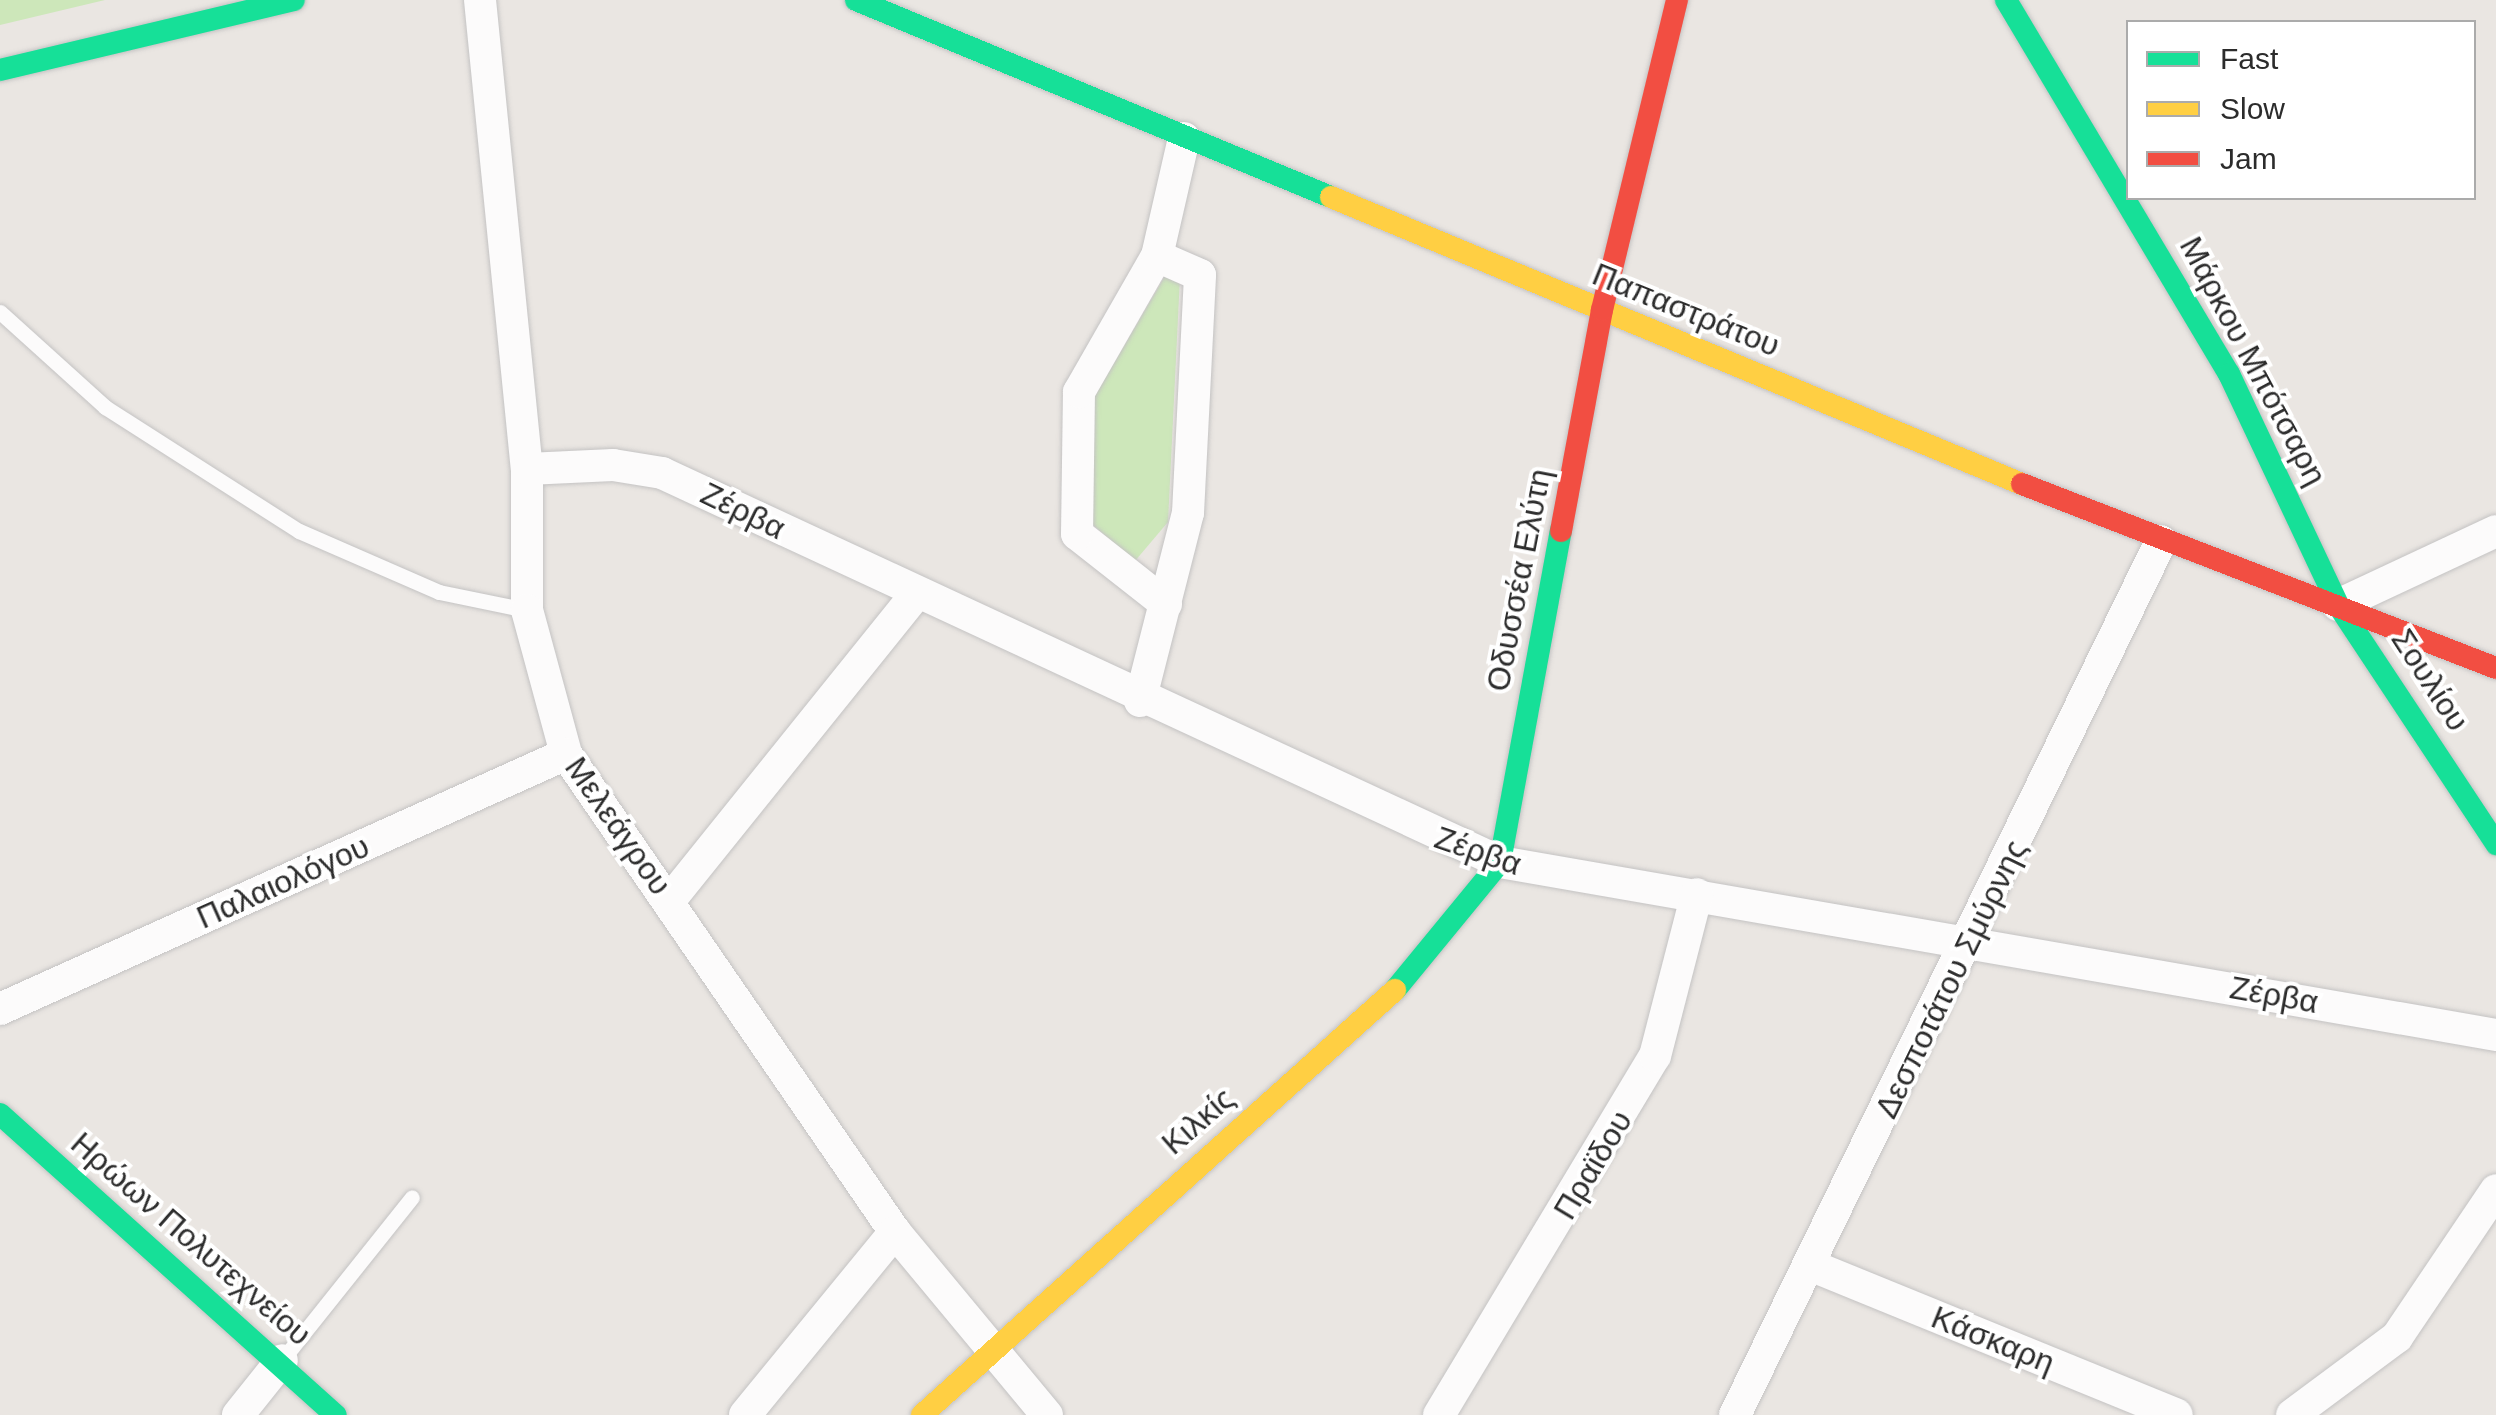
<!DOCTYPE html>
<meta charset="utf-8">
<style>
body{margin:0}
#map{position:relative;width:2496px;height:1415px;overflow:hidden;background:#eae6e2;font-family:Arial,sans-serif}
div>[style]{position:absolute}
.green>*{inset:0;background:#cde7ba}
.roads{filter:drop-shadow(0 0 2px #c4c3c3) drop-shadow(0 0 2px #c4c3c3)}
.lane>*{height:15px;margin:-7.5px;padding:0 7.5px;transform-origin:7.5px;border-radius:7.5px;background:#fcfbfb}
.street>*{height:32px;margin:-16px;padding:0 16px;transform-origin:16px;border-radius:16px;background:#fcfbfb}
.fast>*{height:22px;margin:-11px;padding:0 11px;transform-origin:11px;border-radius:11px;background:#16e098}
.slow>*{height:22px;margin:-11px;padding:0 11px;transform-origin:11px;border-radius:11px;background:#ffcf43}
.jam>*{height:22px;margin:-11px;padding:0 11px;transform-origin:11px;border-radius:11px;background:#f24e42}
span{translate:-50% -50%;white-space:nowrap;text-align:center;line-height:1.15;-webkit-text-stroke:8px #fff;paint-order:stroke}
.street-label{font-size:32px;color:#2c2c2c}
.legend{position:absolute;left:2126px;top:20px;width:350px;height:180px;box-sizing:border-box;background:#fff;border:2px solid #ababab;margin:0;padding:12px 18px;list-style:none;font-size:30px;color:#2c2c2c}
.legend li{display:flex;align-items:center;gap:20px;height:50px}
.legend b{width:50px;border:2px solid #ababab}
</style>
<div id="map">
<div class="green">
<div style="clip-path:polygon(0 0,105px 0,0 25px)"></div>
<div style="clip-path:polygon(1168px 271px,1180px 277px,1168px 522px,1135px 561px,1092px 524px,1093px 399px)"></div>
</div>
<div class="roads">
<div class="lane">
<div style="left:0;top:312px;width:142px;rotate:42.1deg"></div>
<div style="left:105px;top:407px;width:230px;rotate:32.6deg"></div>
<div style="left:299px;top:531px;width:153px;rotate:23.5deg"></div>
<div style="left:439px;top:592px;width:90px;rotate:11.6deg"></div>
<div style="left:282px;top:1360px;width:208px;rotate:-51.4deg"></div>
</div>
<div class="street">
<div style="left:480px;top:0;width:471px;rotate:84.3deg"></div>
<div style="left:527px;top:469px;width:141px;rotate:90deg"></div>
<div style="left:527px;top:610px;width:149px;rotate:74.8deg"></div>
<div style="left:566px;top:754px;width:580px;rotate:55.46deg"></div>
<div style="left:895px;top:1232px;width:238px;rotate:50.3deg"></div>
<div style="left:527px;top:469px;width:86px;rotate:-2.7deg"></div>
<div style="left:613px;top:465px;width:50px;rotate:9.3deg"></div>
<div style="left:662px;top:473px;width:924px;rotate:24.9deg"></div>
<div style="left:1500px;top:862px;width:1011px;rotate:9.85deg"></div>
<div style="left:1166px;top:604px;width:113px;rotate:-141.8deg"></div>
<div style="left:1077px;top:534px;width:142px;rotate:-89.2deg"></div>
<div style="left:1079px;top:392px;width:157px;rotate:-60.2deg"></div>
<div style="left:1157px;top:256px;width:121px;rotate:-77.1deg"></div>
<div style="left:2338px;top:605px;width:174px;rotate:-25.1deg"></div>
<div style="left:1140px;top:701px;width:194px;rotate:-75.7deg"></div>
<div style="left:1188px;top:513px;width:238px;rotate:-87.1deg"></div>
<div style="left:1200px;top:275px;width:47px;rotate:-156.2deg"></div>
<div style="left:670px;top:900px;width:394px;rotate:-51.2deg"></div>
<div style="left:0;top:1009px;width:621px;rotate:-24.25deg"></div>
<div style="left:1810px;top:1265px;width:396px;rotate:22.2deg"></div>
<div style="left:238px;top:1415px;width:70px;rotate:-51.3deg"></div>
<div style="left:745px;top:1415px;width:237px;rotate:-50.7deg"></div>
<div style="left:1439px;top:1415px;width:419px;rotate:-59deg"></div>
<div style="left:1655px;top:1056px;width:167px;rotate:-75.5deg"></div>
<div style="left:1735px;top:1415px;width:972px;rotate:-64.01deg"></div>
<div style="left:2292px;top:1415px;width:131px;rotate:-36.6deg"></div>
<div style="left:2397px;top:1337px;width:177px;rotate:-56deg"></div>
</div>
<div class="fast">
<div style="left:856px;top:0;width:514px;rotate:22.53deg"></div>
<div style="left:2006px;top:0;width:435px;rotate:59.2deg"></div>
<div style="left:2229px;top:374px;width:255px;rotate:64.7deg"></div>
<div style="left:2338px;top:605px;width:287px;rotate:56.5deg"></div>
<div style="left:0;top:70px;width:302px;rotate:-13.4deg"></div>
<div style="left:1395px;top:990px;width:166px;rotate:-50.6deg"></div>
<div style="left:1500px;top:862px;width:337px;rotate:-79.6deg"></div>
<div style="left:0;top:1114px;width:451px;rotate:41.9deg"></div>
</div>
<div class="slow">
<div style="left:1331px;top:197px;width:748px;rotate:22.56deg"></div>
<div style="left:922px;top:1415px;width:636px;rotate:-41.94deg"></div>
</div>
<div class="jam">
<div style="left:2022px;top:484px;width:508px;rotate:21.22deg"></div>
<div style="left:1561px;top:531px;width:225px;rotate:-79.5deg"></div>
<div style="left:1602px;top:310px;width:319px;rotate:-76.4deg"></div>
</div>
</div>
<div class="street-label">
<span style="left:1686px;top:310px;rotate:22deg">Παπαστράτου</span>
<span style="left:2253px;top:361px;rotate:62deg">Μάρκου Μπότσαρη</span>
<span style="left:743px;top:511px;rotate:26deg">Ζέρβα</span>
<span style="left:1519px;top:580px;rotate:-79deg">Οδυσσέα Ελύτη</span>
<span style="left:2430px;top:680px;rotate:57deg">Σουλίου</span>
<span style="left:618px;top:826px;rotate:55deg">Μελεάγρου</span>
<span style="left:1478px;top:851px;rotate:19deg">Ζέρβα</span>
<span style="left:283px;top:882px;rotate:-24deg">Παλαιολόγου</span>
<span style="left:1951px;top:979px;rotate:-64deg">Δεσποτάτου Σμύρνης</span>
<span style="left:2274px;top:995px;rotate:10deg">Ζέρβα</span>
<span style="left:1198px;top:1121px;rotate:-41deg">Κιλκίς</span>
<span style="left:1593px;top:1165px;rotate:-59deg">Πραϊδου</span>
<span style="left:191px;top:1239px;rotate:41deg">Ηρώων Πολυτεχνείου</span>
<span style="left:1993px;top:1340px;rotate:22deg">Κάσκαρη</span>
</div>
<ul class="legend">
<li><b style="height:12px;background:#16e098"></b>Fast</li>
<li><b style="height:12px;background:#ffcf43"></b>Slow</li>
<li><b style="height:12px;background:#f24e42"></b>Jam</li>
</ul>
</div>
